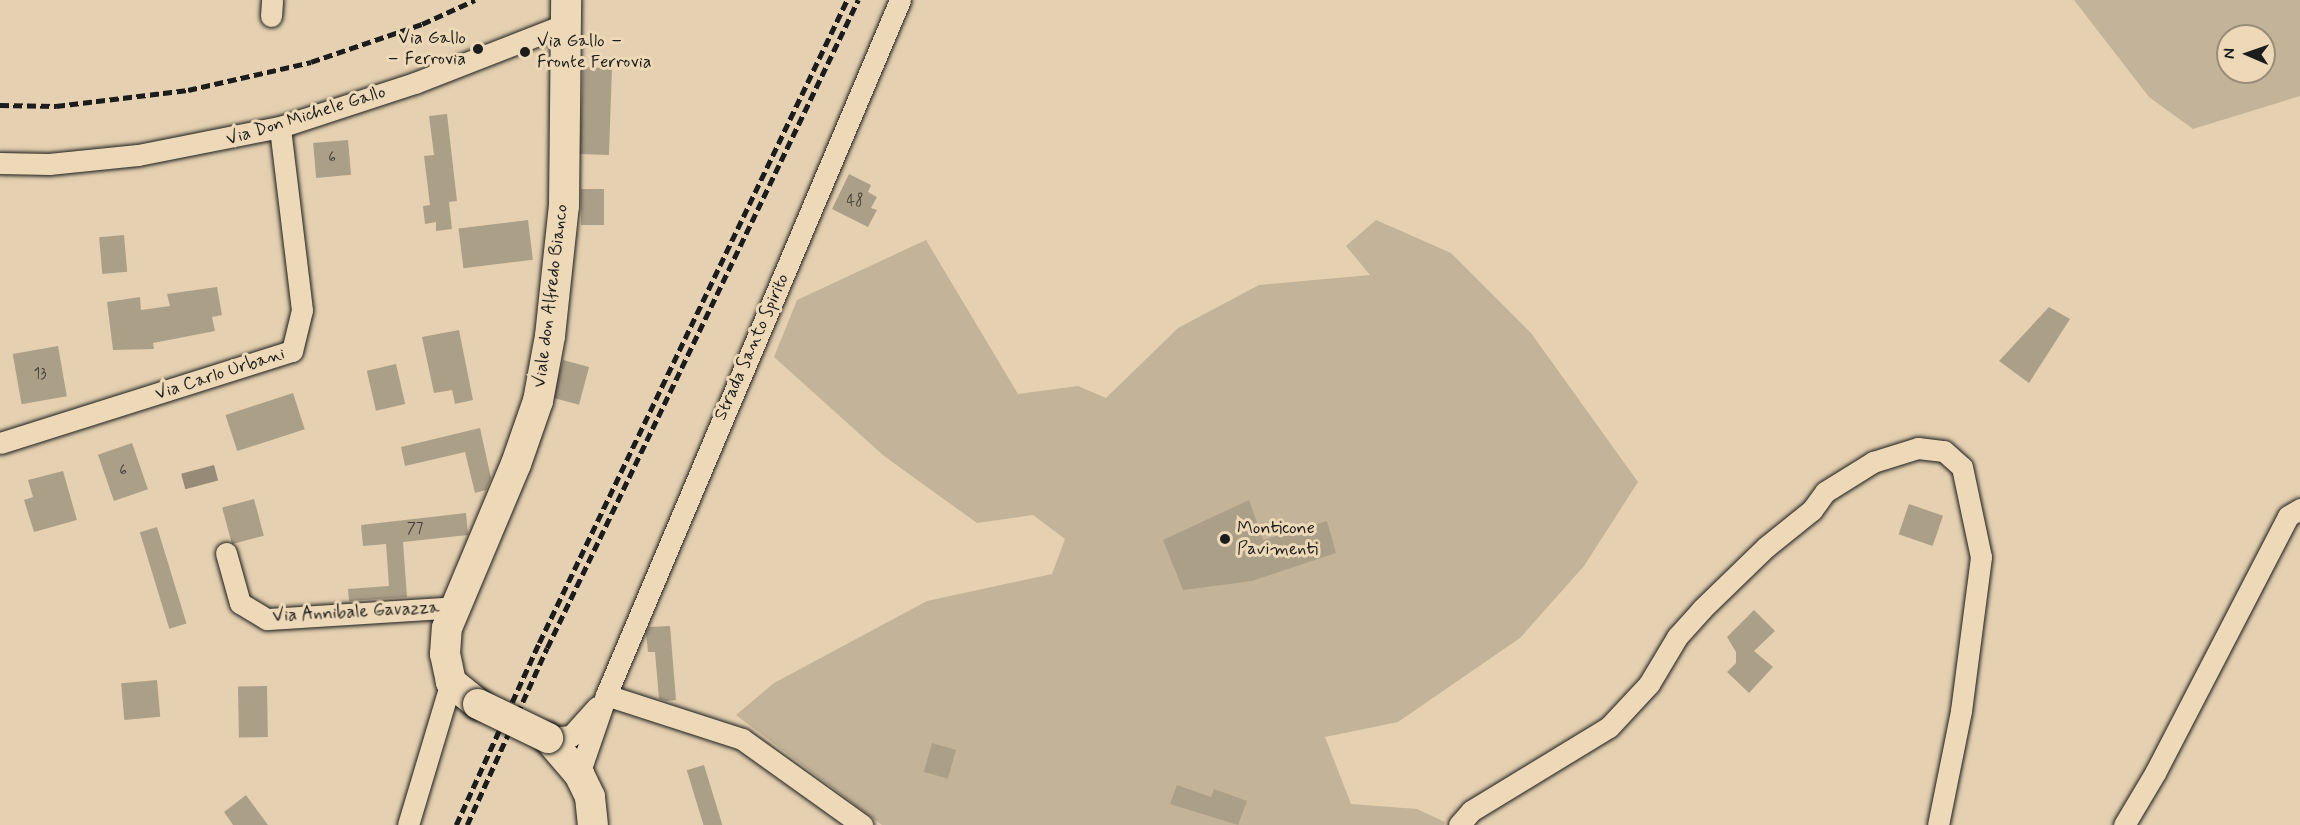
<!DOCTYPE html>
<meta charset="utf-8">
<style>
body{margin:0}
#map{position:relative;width:2300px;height:825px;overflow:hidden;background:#e5d1b1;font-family:Mynerve,sans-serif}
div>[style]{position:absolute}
.green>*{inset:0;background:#c3b398}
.water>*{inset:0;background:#978b77;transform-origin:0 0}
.building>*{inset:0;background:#ac9f88;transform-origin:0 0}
.roads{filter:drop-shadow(0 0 2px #1c1c1c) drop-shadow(0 0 2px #1c1c1c)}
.street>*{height:21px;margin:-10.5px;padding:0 10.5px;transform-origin:10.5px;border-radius:10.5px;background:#edd9b7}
.secondary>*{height:30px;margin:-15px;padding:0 15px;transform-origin:15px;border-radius:15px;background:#edd9b7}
.rail>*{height:4.5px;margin-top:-2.25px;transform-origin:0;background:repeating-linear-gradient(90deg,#1c1c1c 0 9px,transparent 0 13.5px)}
.bridges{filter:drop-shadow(0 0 2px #1c1c1c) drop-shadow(0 0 2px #1c1c1c)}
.secondary-bridge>*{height:30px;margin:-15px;padding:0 15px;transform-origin:15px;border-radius:15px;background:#edd9b7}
.dots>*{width:16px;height:16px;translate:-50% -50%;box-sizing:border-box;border:3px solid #edd9b7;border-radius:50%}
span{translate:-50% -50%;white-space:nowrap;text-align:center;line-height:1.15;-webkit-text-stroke:6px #edd9b7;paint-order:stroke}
.number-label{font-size:15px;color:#403d37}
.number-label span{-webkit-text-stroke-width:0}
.poi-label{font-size:18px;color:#1c1c1c}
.right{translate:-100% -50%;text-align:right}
.left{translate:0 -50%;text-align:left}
.street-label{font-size:18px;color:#1c1c1c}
.north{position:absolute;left:2216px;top:24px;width:60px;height:60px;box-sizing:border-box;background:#edd9b7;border:2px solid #998d79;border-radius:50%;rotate:272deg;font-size:16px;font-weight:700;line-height:24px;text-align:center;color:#1c1c1c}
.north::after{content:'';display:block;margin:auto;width:21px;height:27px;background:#1c1c1c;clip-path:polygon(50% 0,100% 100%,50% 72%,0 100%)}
</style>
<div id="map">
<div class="green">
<div style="clip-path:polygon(evenodd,2074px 0,2300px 0,2300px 96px,2193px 129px,2149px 97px,2074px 0,2228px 36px,2264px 36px,2264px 72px,2228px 72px,2228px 36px)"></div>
<div style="clip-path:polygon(1376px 220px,1451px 253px,1531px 333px,1638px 482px,1584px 566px,1520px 638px,1398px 722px,1325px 737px,1351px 804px,1417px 809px,1445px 822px,1444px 825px,882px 825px,736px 715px,774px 683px,927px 601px,1052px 574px,1065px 539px,1033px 515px,977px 523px,884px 456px,774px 357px,797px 300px,926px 240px,1018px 394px,1078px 386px,1106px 398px,1178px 328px,1259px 285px,1370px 275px,1346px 246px)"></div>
</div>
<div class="water">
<div style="left:214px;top:465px;width:16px;height:34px;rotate:75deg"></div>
</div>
<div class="building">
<div style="left:583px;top:67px;width:29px;height:87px;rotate:2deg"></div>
<div style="clip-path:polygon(447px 114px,457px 201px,449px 202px,452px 229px,436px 231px,436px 222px,425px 224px,423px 206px,430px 205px,424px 156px,434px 155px,429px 116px)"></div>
<div style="left:348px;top:140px;width:35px;height:35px;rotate:85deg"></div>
<div style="clip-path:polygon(849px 174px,871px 185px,868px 192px,877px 197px,871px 208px,877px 210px,868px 227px,832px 209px)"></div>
<div style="left:581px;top:189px;width:23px;height:36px"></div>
<div style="left:528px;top:220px;width:40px;height:70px;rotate:83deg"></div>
<div style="left:124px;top:235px;width:37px;height:25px;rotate:85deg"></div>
<div style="clip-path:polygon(217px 287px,222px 315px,212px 317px,215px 331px,153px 343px,154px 349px,113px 350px,107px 302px,140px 297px,141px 310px,170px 306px,167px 294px)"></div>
<div style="clip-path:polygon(2049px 307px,2070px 319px,2029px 383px,1999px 361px)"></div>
<div style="clip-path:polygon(459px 330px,473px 400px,455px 404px,452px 390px,434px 393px,422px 337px)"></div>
<div style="left:58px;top:346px;width:51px;height:46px;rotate:80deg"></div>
<div style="left:563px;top:360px;width:27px;height:39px;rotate:15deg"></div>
<div style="left:396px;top:364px;width:41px;height:30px;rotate:77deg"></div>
<div style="left:293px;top:393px;width:38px;height:71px;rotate:72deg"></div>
<div style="clip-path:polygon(480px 428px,491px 478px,486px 490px,475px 493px,465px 452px,405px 466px,401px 447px)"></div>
<div style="left:132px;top:443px;width:49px;height:36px;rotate:71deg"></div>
<div style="clip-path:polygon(63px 471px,77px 520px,34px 532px,24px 500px,33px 497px,28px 480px)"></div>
<div style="left:254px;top:499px;width:38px;height:33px;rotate:75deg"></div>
<div style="clip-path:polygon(1249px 500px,1263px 540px,1327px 521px,1336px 553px,1252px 581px,1183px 590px,1163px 540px)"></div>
<div style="left:1909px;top:504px;width:36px;height:32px;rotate:19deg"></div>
<div style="clip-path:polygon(466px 513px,468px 535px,403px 542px,407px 597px,349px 601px,348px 589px,389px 586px,386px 544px,363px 546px,361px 525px)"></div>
<div style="left:157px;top:527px;width:101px;height:18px;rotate:73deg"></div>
<div style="clip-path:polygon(1754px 610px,1775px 631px,1754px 651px,1773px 667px,1749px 693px,1727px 672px,1736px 663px,1736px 652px,1727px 637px)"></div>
<div style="clip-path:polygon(670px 626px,676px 700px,667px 701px,659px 699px,655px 652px,648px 652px,646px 633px,649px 627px)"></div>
<div style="left:157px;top:680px;width:37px;height:36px;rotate:85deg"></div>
<div style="left:267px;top:686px;width:51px;height:29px;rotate:89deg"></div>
<div style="left:932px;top:743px;width:25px;height:30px;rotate:16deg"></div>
<div style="left:704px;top:765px;width:63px;height:18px;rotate:73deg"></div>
<div style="clip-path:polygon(1177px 785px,1211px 797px,1214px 789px,1247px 801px,1238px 825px,1170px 804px)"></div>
<div style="clip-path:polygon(246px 795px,268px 825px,233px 825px,224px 812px)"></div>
</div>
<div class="roads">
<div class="street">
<div style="left:271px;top:16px;width:16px;rotate:-86deg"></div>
<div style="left:0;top:163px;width:49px;rotate:1.2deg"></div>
<div style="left:49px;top:164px;width:89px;rotate:-5.8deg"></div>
<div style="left:138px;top:155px;width:145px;rotate:-11.2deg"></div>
<div style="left:280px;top:127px;width:142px;rotate:-18.1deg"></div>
<div style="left:415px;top:83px;width:162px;rotate:-21.3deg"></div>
<div style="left:0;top:443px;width:306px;rotate:-17.5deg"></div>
<div style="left:292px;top:351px;width:42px;rotate:-76.3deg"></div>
<div style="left:302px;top:310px;width:184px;rotate:-96.9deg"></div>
<div style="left:226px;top:553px;width:52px;rotate:74.4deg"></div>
<div style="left:240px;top:603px;width:31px;rotate:31deg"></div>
<div style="left:267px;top:619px;width:190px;rotate:-3.6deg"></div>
<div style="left:606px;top:695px;width:143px;rotate:17.9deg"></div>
<div style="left:742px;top:739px;width:148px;rotate:35.6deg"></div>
<div style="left:548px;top:738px;width:23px;rotate:-5deg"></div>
<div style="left:571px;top:736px;width:39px;rotate:-48deg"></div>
<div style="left:579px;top:774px;width:83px;rotate:-71.1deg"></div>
<div style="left:606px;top:695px;width:755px;rotate:-67.07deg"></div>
<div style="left:408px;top:825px;width:149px;rotate:-73.3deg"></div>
<div style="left:1459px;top:825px;width:18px;rotate:-49deg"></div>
<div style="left:1471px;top:811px;width:162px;rotate:-31.3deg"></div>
<div style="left:1609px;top:727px;width:59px;rotate:-47.1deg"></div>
<div style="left:1649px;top:684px;width:55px;rotate:-59.2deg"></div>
<div style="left:1677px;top:637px;width:38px;rotate:-48deg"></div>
<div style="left:1702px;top:609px;width:89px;rotate:-44.1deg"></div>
<div style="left:1766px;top:547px;width:59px;rotate:-38.8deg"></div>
<div style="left:1812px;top:510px;width:22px;rotate:-54deg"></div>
<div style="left:1825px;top:492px;width:57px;rotate:-32deg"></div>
<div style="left:1873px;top:462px;width:47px;rotate:-17.3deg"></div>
<div style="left:1918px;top:448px;width:26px;rotate:7deg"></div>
<div style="left:1944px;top:451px;width:24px;rotate:42deg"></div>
<div style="left:1962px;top:467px;width:92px;rotate:78.1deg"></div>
<div style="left:1981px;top:557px;width:155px;rotate:97.4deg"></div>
<div style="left:1961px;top:711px;width:116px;rotate:101.4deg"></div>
<div style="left:2124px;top:825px;width:61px;rotate:-59.2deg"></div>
<div style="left:2155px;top:773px;width:289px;rotate:-62.6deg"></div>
<div style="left:2288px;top:516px;width:14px;rotate:-30deg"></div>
</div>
<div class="secondary">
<div style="left:478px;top:704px;width:35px;rotate:-141deg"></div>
<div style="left:451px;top:682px;width:29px;rotate:-102deg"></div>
<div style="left:445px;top:654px;width:26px;rotate:-86deg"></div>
<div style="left:447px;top:628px;width:178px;rotate:-67.2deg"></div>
<div style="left:516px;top:464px;width:67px;rotate:-70.8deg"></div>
<div style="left:538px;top:401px;width:66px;rotate:-79.5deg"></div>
<div style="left:550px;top:336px;width:131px;rotate:-83.9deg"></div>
<div style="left:564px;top:206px;width:206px;rotate:-89.4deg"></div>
<div style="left:548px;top:738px;width:48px;rotate:49.3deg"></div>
<div style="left:579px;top:774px;width:25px;rotate:64deg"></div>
<div style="left:590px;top:797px;width:28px;rotate:84deg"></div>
</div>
</div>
<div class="rail">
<div style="left:0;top:105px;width:56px;rotate:1deg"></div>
<div style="left:56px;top:106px;width:133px;rotate:-6.9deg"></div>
<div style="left:188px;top:90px;width:126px;rotate:-12.8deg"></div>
<div style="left:311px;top:62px;width:117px;rotate:-18.9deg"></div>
<div style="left:422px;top:24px;width:58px;rotate:-24.4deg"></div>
<div style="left:456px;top:825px;width:200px;rotate:-65.5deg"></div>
<div style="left:539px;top:643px;width:713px;rotate:-64.41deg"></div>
<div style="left:467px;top:825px;width:194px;rotate:-65.7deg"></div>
<div style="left:547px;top:648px;width:719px;rotate:-64.36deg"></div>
</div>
<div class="bridges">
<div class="secondary-bridge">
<div style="left:478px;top:704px;width:78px;rotate:25.9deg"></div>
</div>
</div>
<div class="dots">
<div style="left:478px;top:49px;background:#1c1c1c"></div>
<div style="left:525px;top:52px;background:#1c1c1c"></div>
<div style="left:1225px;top:539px;background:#1c1c1c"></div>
</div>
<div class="number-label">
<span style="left:332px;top:159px">6</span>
<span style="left:855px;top:202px">48</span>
<span style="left:40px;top:375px">13</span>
<span style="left:123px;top:472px">6</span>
<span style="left:415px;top:530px">77</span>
</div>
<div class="poi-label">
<span class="right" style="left:466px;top:49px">Via Gallo<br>– Ferrovia</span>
<span class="left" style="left:537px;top:52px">Via Gallo –<br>Fronte Ferrovia</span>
<span class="left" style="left:1237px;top:539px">Monticone<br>Pavimenti</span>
</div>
<div class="street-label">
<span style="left:306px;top:116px;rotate:-17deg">Via Don Michele Gallo</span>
<span style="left:551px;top:296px;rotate:-83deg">Viale don Alfredo Bianco</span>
<span style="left:752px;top:347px;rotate:-66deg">Strada Santo Spirito</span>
<span style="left:220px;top:374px;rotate:-18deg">Via Carlo Urbani</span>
<span style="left:356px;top:612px;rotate:-3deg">Via Annibale Gavazza</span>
</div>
<div class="north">N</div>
</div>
